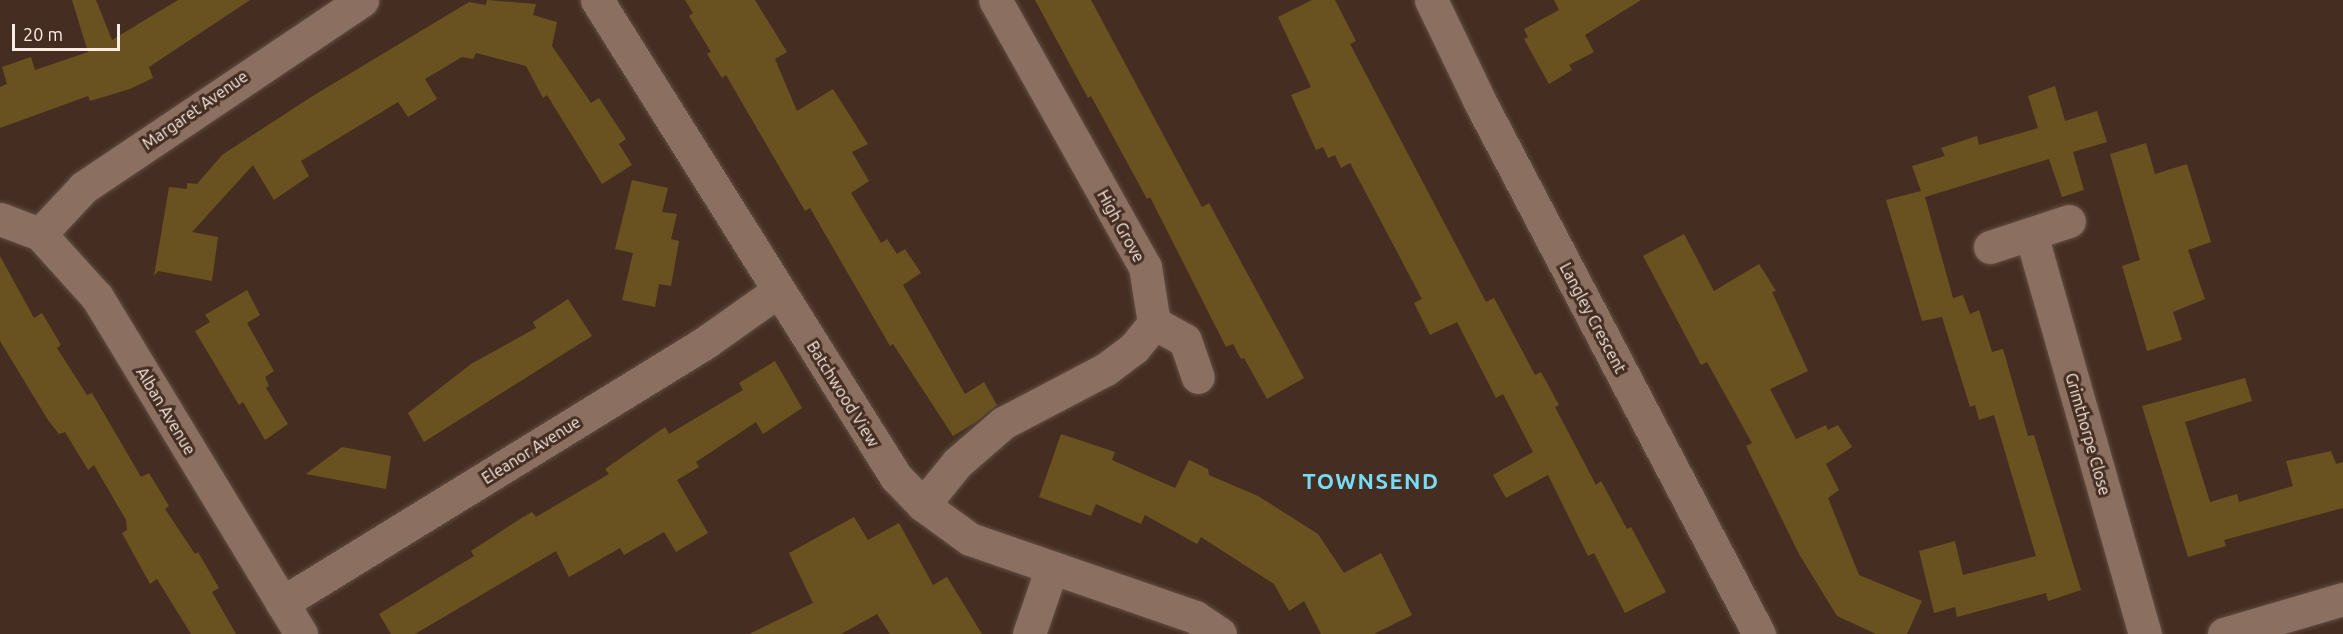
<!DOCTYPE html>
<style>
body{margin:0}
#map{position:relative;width:2343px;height:634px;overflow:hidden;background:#452e21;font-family:Ubuntu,sans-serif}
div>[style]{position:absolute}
.building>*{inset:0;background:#6a5220}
.roads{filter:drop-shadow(0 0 2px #614d42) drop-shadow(0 0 2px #614d42)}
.minor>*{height:33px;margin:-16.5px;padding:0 16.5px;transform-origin:16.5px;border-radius:16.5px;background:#8b7062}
span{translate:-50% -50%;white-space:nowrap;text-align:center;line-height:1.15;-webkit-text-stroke:6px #452e21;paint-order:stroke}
.street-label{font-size:16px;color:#faebe3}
.district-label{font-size:22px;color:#78dcf5;font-weight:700;letter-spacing:1.5px}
.scale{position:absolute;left:12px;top:24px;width:108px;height:27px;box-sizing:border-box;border:3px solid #faebe3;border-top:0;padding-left:8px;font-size:18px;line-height:21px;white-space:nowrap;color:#faebe3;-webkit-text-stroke:4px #452e21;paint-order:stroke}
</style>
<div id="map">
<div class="building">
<div style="clip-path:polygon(72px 0,96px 0,112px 40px,178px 0,250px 0,149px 67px,153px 78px,130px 89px,90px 101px,88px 96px,0 128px,0 87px,7px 84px,2px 67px,31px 57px,35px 70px,88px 52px)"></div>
<div style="clip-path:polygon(487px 0,536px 4px,533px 15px,557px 22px,552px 46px,591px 103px,599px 98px,626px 139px,619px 144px,632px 165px,602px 184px,547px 95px,543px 98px,526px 66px,476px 53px,473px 59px,462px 57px,425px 79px,437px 99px,408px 117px,398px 102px,301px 161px,309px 176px,274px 200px,253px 165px,192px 232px,218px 237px,212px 281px,158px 271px,154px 276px,169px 187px,187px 189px,187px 183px,197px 184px,222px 155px,311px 97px,469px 2px,486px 5px)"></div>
<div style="clip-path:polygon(685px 0,755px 0,787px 52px,775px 59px,797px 111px,833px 89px,868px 144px,852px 152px,869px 181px,851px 193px,881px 243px,887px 239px,897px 254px,905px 249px,921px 273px,903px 285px,965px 394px,984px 382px,997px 405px,976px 422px,953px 436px,893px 344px,890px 346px,810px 208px,805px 211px,726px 75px,722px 78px,707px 54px,711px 52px,689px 16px,693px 13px)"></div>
<div style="clip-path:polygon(1035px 0,1091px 0,1202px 207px,1209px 203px,1304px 378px,1267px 399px,1244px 358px,1241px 359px,1233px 344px,1226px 347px,1150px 197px,1147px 199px,1091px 96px,1088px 98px)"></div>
<div style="clip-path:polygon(1312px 0,1335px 0,1356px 41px,1350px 44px,1486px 302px,1494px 298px,1535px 375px,1541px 372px,1559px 405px,1555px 407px,1596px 485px,1601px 481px,1627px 529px,1631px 527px,1666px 592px,1625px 613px,1594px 553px,1588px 556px,1548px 475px,1506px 498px,1493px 475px,1533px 452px,1503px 394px,1496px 398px,1457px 322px,1430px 335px,1414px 303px,1422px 299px,1350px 163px,1341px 168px,1335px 155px,1328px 158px,1323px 147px,1316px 150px,1291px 95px,1311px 87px,1278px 17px)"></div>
<div style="clip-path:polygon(1554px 0,1641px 0,1585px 35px,1594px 52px,1569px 65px,1572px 70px,1549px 84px,1524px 39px,1528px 37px,1524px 29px,1559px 10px)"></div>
<div style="clip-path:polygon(2055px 86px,2065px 121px,2097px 111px,2107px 142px,2073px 152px,2084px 190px,2062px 197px,2049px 159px,1925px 197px,1953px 298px,1963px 295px,1970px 314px,1979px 310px,1992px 352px,2003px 349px,2028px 436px,2034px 435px,2081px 590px,2048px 601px,2046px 593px,1957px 617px,1955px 607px,1934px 613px,1919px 551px,1955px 541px,1963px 575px,2036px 556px,1994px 415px,1979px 420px,1975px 405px,1970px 407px,1942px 317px,1922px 321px,1886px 200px,1921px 191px,1912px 166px,1945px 156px,1941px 148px,1977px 136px,1979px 145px,2038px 128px,2028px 96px)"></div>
<div style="clip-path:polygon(2146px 143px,2155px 174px,2187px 164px,2211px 242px,2188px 250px,2205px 299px,2173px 312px,2182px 340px,2147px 351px,2122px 266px,2140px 260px,2110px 154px)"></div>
<div style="clip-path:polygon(632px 180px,668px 188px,662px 212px,677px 214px,671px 239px,679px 241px,671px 286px,659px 284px,655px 307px,622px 300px,633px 253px,615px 249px)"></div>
<div style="clip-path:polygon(1684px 234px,1714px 291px,1759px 264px,1776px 291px,1772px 292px,1808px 371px,1770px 389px,1796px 439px,1826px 425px,1828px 430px,1838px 425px,1852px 447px,1826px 464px,1839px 490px,1828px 498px,1859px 575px,1922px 601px,1907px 634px,1876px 634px,1837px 616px,1799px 554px,1746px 446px,1752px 443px,1707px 362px,1701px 365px,1643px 256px)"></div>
<div style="clip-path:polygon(0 256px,34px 318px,42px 313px,61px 345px,57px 348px,87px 395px,92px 393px,141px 477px,149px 473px,169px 506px,165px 509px,195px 554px,198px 552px,219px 588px,212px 592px,236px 634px,191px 634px,157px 579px,150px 584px,122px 533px,127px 530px,126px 520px,94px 465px,88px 470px,65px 432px,59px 434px,48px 420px,0 341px)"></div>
<div style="clip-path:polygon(247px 290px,260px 315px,247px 323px,274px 371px,265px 377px,269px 386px,266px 388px,288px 424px,265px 440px,243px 402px,239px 405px,195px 331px,210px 322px,205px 315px)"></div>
<div style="clip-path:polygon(568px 299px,592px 336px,424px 442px,408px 413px,471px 364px,536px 328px,533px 322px)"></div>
<div style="clip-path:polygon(775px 361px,802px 408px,763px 434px,756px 422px,696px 462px,699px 467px,677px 480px,708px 533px,676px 552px,664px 532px,624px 555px,620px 548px,569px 577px,556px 551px,415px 634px,391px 634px,379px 614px,474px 556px,471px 551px,520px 519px,532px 512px,536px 517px,609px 474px,605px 469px,665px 427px,669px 434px,743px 390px,739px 383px)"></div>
<div style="clip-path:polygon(2245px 378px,2252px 401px,2185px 422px,2210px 502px,2237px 494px,2239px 502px,2293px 486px,2286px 461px,2331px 451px,2336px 464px,2343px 462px,2343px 508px,2224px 540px,2226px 546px,2188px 557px,2142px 406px)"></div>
<div style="clip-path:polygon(1061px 434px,1115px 452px,1112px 460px,1175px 488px,1189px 460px,1208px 469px,1209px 475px,1258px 496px,1318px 534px,1344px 573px,1381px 553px,1412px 615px,1374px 634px,1321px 634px,1304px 601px,1289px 611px,1274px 584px,1201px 537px,1197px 544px,1145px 515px,1141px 524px,1096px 504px,1091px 516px,1039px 497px)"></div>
<div style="clip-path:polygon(342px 447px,391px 456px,386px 489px,306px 474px)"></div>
<div style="clip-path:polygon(854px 517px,868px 540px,899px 523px,933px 585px,947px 577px,982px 634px,890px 634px,877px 614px,841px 634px,749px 634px,813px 603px,789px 553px)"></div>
</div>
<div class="roads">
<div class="minor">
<div style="left:597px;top:0;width:563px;rotate:57.92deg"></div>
<div style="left:896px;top:477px;width:39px;rotate:46deg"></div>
<div style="left:923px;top:505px;width:58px;rotate:35.9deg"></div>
<div style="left:970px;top:539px;width:238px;rotate:19.1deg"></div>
<div style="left:1195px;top:617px;width:30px;rotate:34deg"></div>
<div style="left:1431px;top:0;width:113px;rotate:64.3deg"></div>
<div style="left:1480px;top:102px;width:601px;rotate:62.33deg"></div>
<div style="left:0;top:219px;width:43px;rotate:20.6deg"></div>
<div style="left:40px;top:234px;width:85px;rotate:47.9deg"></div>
<div style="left:97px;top:297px;width:394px;rotate:58.8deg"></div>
<div style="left:40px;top:234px;width:64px;rotate:-46.9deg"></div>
<div style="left:84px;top:187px;width:335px;rotate:-33.9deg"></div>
<div style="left:2031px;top:234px;width:416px;rotate:74.1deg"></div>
<div style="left:1990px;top:247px;width:83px;rotate:-18.2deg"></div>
<div style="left:1154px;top:323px;width:35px;rotate:29deg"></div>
<div style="left:1185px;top:340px;width:39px;rotate:71deg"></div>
<div style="left:923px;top:505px;width:54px;rotate:-51deg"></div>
<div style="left:957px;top:463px;width:61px;rotate:-41deg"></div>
<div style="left:1003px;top:423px;width:116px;rotate:-27.7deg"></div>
<div style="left:1106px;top:369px;width:35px;rotate:-37deg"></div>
<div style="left:1134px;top:348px;width:32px;rotate:-51deg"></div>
<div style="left:1154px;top:323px;width:57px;rotate:-99.1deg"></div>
<div style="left:1145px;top:267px;width:306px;rotate:-119.3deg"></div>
<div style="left:282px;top:603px;width:498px;rotate:-31.6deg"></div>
<div style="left:706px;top:342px;width:88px;rotate:-35.3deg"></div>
<div style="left:1029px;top:634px;width:68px;rotate:-71deg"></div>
<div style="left:2224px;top:634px;width:124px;rotate:-16.4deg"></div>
</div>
</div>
<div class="street-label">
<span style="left:195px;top:110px;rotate:-35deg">Margaret Avenue</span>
<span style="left:1121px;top:226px;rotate:61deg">High Grove</span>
<span style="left:1593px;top:318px;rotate:62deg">Langley Crescent</span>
<span style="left:843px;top:394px;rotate:58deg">Batchwood View</span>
<span style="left:166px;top:411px;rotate:59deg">Alban Avenue</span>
<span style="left:2088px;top:434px;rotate:74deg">Grimthorpe Close</span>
<span style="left:531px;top:450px;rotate:-32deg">Eleanor Avenue</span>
</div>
<div class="district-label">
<span style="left:1371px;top:481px">TOWNSEND</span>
</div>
<div class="scale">20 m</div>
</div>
